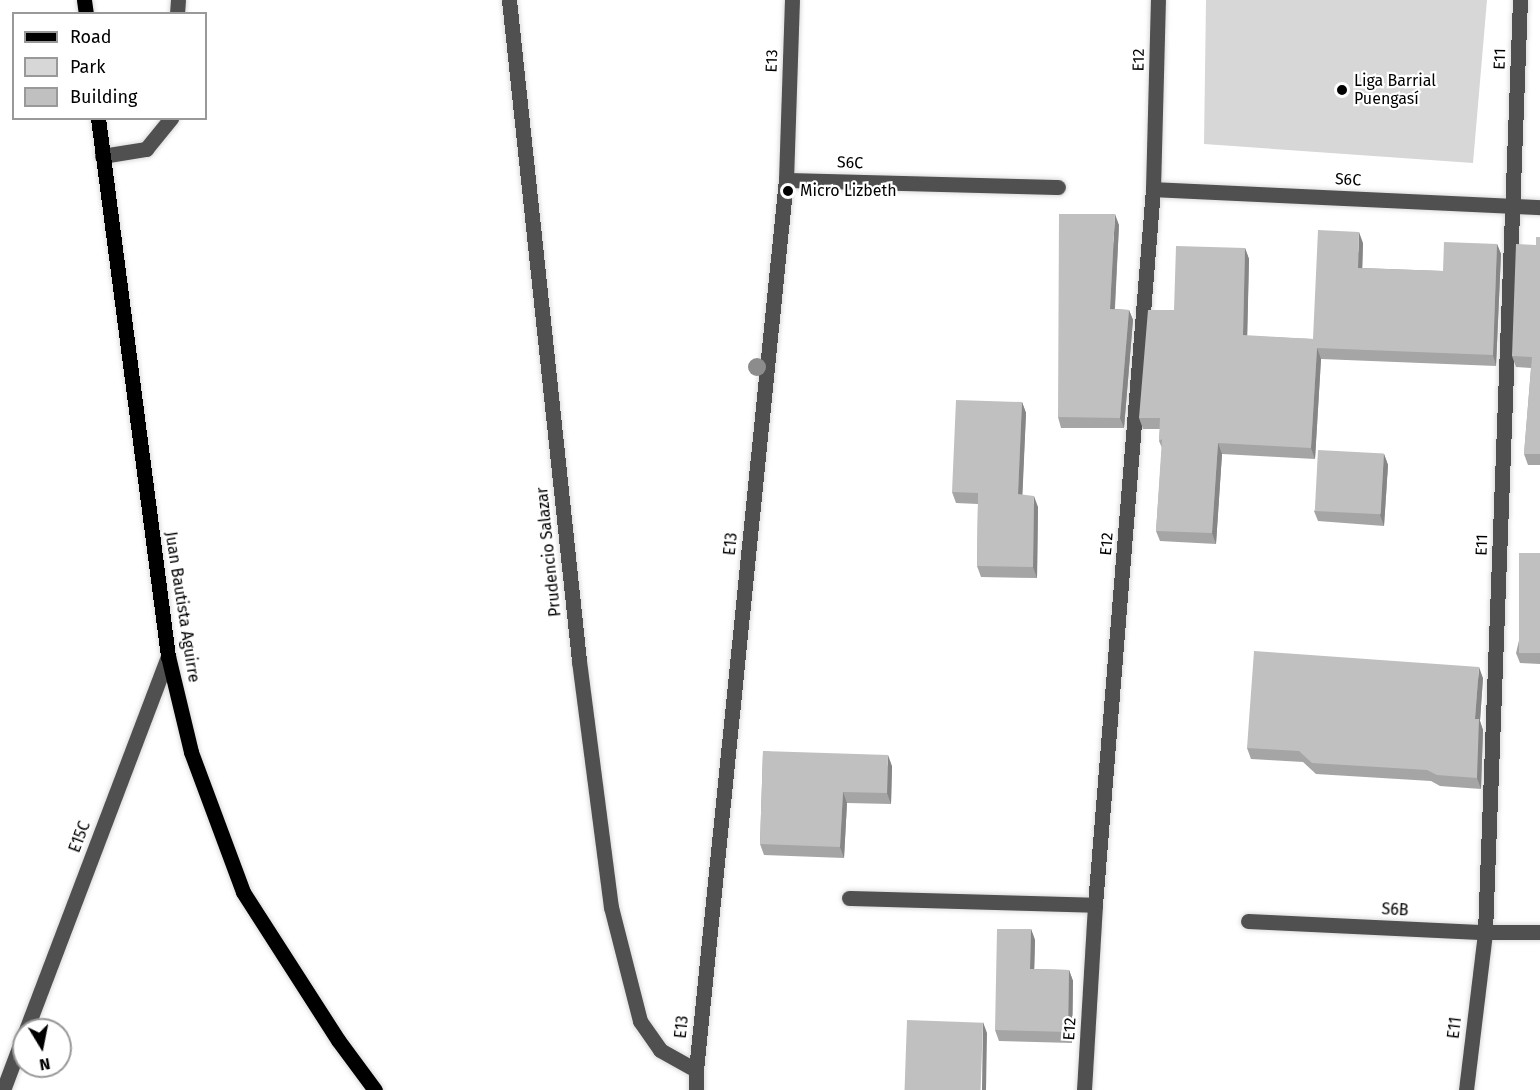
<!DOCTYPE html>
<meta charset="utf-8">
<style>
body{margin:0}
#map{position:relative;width:1540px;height:1090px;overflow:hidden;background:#fff;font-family:"Fira Sans",sans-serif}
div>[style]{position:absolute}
.green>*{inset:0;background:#d7d7d7}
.roads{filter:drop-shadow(0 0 2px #dbdbdb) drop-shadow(0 0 2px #dbdbdb)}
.minor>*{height:15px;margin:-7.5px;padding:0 7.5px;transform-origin:7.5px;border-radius:7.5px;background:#505050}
.major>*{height:15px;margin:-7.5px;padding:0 7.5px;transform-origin:7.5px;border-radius:7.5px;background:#000}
.trees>*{width:18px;height:18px;margin:-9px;border-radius:50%;background:#8c8c8c}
.wall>*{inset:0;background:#a5a5a5}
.shaded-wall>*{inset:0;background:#868686}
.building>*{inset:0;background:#c0c0c0;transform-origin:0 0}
.dots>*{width:16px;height:16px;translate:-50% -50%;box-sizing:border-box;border:3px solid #fff;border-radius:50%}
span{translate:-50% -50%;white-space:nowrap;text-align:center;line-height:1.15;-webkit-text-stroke:4.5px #fff;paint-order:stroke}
.street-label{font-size:16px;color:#000}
.poi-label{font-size:16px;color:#000}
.left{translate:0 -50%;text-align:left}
.legend{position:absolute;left:12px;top:12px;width:195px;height:108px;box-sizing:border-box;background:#fff;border:2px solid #999;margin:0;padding:8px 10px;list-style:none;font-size:18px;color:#000}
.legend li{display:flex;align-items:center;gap:12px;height:30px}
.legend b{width:30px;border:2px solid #999}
.north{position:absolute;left:12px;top:1018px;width:60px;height:60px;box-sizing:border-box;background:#fff;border:2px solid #999;border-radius:50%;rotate:170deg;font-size:16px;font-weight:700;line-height:24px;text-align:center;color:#000}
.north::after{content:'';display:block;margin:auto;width:21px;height:27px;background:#000;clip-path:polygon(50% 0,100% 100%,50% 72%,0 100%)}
</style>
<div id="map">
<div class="green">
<div style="clip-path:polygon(1206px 0,1487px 0,1473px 163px,1204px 144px)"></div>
</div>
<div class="roads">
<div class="minor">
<div style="left:509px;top:0;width:665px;rotate:83.95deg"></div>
<div style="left:579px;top:661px;width:248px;rotate:82.6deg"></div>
<div style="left:611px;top:907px;width:118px;rotate:75.7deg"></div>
<div style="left:640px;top:1021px;width:35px;rotate:55deg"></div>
<div style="left:660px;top:1050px;width:41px;rotate:29.1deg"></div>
<div style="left:177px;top:14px;width:14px;rotate:-86deg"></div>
<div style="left:102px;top:156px;width:45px;rotate:-9deg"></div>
<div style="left:146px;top:149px;width:40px;rotate:-51deg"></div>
<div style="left:786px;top:180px;width:272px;rotate:1.5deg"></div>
<div style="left:1153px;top:189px;width:387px;rotate:2.7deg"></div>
<div style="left:849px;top:898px;width:246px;rotate:1.6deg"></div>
<div style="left:1248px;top:921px;width:237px;rotate:2.7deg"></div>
<div style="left:1485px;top:932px;width:55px"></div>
<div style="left:26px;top:1030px;width:400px;rotate:-69.2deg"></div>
<div style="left:3px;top:1090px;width:60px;rotate:-69.4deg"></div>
<div style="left:696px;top:1090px;width:20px;rotate:-90deg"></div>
<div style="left:696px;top:1070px;width:895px;rotate:-84.23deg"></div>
<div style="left:786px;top:180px;width:180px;rotate:-88.1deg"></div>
<div style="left:1084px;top:1090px;width:185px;rotate:-86.6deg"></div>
<div style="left:1095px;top:905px;width:718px;rotate:-85.37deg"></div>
<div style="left:1153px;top:189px;width:189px;rotate:-88.5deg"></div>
<div style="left:1466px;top:1090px;width:159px;rotate:-83.1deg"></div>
<div style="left:1485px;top:932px;width:933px;rotate:-87.85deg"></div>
</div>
<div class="major">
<div style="left:84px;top:0;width:14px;rotate:82deg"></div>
<div style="left:98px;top:118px;width:543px;rotate:82.59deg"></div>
<div style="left:168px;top:656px;width:99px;rotate:76.5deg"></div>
<div style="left:191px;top:752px;width:149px;rotate:69.6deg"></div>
<div style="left:243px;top:892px;width:176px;rotate:57.3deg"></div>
<div style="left:338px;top:1040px;width:62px;rotate:53.5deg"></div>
</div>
</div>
<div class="trees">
<div style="left:757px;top:367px"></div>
</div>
<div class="wall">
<div style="clip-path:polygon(1119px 225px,1115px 309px,1129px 310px,1133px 320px,1124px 428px,1061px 428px,1058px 417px)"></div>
<div style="clip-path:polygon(1540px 237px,1540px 465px,1528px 465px,1524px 454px,1531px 368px,1516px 367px,1512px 356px,1536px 245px)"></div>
<div style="clip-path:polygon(1363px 243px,1362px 268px,1443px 271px,1497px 244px,1501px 254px,1496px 366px,1321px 359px,1315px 459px,1222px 454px,1216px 544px,1160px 541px,1156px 531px,1162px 448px,1159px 441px,1160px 429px,1143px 429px,1139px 418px,1174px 310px,1245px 248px,1249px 259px,1247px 336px,1313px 339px)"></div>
<div style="clip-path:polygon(1022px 402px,1026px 413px,1022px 495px,1038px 507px,1037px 578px,981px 577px,977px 566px,978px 504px,956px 503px,952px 492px)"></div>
<div style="clip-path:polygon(1384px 454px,1388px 465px,1384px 526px,1318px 521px,1314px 511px)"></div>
<div style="clip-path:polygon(1540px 553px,1540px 664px,1520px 663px,1516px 653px)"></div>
<div style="clip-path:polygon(1483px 678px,1480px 721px,1483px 730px,1481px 789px,1440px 786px,1431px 781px,1316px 774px,1303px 762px,1251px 759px,1247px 748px)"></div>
<div style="clip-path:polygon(763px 751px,892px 766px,891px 804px,847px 803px,844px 858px,764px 855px,760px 844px)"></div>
<div style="clip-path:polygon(1031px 929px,1035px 940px,1034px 969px,1069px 970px,1073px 981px,1072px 1043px,999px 1041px,995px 1030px)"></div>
</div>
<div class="shaded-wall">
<div style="clip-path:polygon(1115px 214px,1119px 225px,1114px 320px,1110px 309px)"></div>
<div style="clip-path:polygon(1359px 232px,1363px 243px,1362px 279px,1358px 268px)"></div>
<div style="clip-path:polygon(1497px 244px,1501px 254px,1496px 366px,1493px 355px)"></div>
<div style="clip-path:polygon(1245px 248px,1249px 259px,1247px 346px,1243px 335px)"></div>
<div style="clip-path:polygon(1129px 310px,1133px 320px,1124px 428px,1120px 418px)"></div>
<div style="clip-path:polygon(1317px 348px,1321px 359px,1315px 459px,1311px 448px)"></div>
<div style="clip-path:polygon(1022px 402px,1026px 413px,1022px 505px,1018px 494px)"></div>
<div style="clip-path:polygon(1218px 443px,1222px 454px,1216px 544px,1212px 533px)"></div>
<div style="clip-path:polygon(1384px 454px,1388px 465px,1384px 526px,1380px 515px)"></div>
<div style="clip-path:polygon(1034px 496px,1038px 507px,1037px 578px,1033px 567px)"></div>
<div style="clip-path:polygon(1479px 667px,1483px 678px,1480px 721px,1483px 730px,1481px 789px,1477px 778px,1475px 719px)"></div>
<div style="clip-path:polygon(888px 755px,892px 766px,891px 804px,887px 793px)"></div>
<div style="clip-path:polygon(843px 792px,847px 803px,844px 858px,840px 847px)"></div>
<div style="clip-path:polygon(1031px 929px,1035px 940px,1034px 980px,1030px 969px)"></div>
<div style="clip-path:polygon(1069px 970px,1073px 981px,1072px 1043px,1068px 1032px)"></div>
<div style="clip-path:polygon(983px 1022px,987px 1033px,986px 1090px,982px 1090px)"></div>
</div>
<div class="building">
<div style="clip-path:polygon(1059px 214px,1115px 214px,1110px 309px,1129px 310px,1120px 418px,1058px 417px)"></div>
<div style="clip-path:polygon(1318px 230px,1359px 232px,1358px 268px,1443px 271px,1444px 242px,1497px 244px,1493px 355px,1317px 348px,1311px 448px,1218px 443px,1212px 533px,1156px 531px,1162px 439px,1159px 441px,1160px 418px,1139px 418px,1148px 310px,1174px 310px,1176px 246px,1245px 248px,1243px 335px,1313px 339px)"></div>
<div style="clip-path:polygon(1536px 237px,1540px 237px,1540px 454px,1524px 454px,1532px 357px,1512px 356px,1516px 244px,1536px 245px)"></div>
<div style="clip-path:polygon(956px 400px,1022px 402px,1018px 494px,1034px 496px,1033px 567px,977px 566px,978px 493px,952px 492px)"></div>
<div style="left:1318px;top:450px;width:66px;height:61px;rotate:3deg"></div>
<div style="left:1519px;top:553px;width:21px;height:100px"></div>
<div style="clip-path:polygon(1254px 651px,1479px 667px,1475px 719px,1479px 719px,1477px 778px,1437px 775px,1427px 770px,1312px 763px,1299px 751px,1247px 748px)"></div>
<div style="clip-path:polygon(763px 751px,888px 755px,887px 793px,843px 792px,840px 847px,760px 844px)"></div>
<div style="clip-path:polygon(997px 929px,1031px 929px,1030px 969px,1069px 970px,1068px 1032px,995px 1030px)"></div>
<div style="left:907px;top:1020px;width:76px;height:70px;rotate:2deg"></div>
</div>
<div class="dots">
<div style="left:1342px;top:90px;background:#000"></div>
<div style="left:788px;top:191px;background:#000"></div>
</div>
<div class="street-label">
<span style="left:1500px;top:59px;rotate:-88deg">E11</span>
<span style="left:1139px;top:60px;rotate:-89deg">E12</span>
<span style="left:772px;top:61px;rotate:-88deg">E13</span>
<span style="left:850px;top:163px;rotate:2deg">S6C</span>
<span style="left:1348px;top:180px;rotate:3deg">S6C</span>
<span style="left:731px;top:544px;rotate:-84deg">E13</span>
<span style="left:1107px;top:544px;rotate:-85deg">E12</span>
<span style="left:1482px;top:545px;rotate:-88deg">E11</span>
<span style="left:549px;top:552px;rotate:-96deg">Prudencio Salazar</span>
<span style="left:182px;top:607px;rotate:81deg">Juan Bautista Aguirre</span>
<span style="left:80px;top:837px;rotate:-69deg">E15C</span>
<span style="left:1395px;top:910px;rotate:3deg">S6B</span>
<span style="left:682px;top:1027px;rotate:-84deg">E13</span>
<span style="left:1455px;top:1028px;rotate:-83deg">E11</span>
<span style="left:1070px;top:1029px;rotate:-86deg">E12</span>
</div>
<div class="poi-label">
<span class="left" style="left:1354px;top:90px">Liga Barrial<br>Puengasí</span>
<span class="left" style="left:800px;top:191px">Micro Lizbeth</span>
</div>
<ul class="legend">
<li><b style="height:8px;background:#000"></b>Road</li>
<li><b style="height:16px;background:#d7d7d7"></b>Park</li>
<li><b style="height:16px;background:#c0c0c0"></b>Building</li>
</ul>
<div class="north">N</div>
</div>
